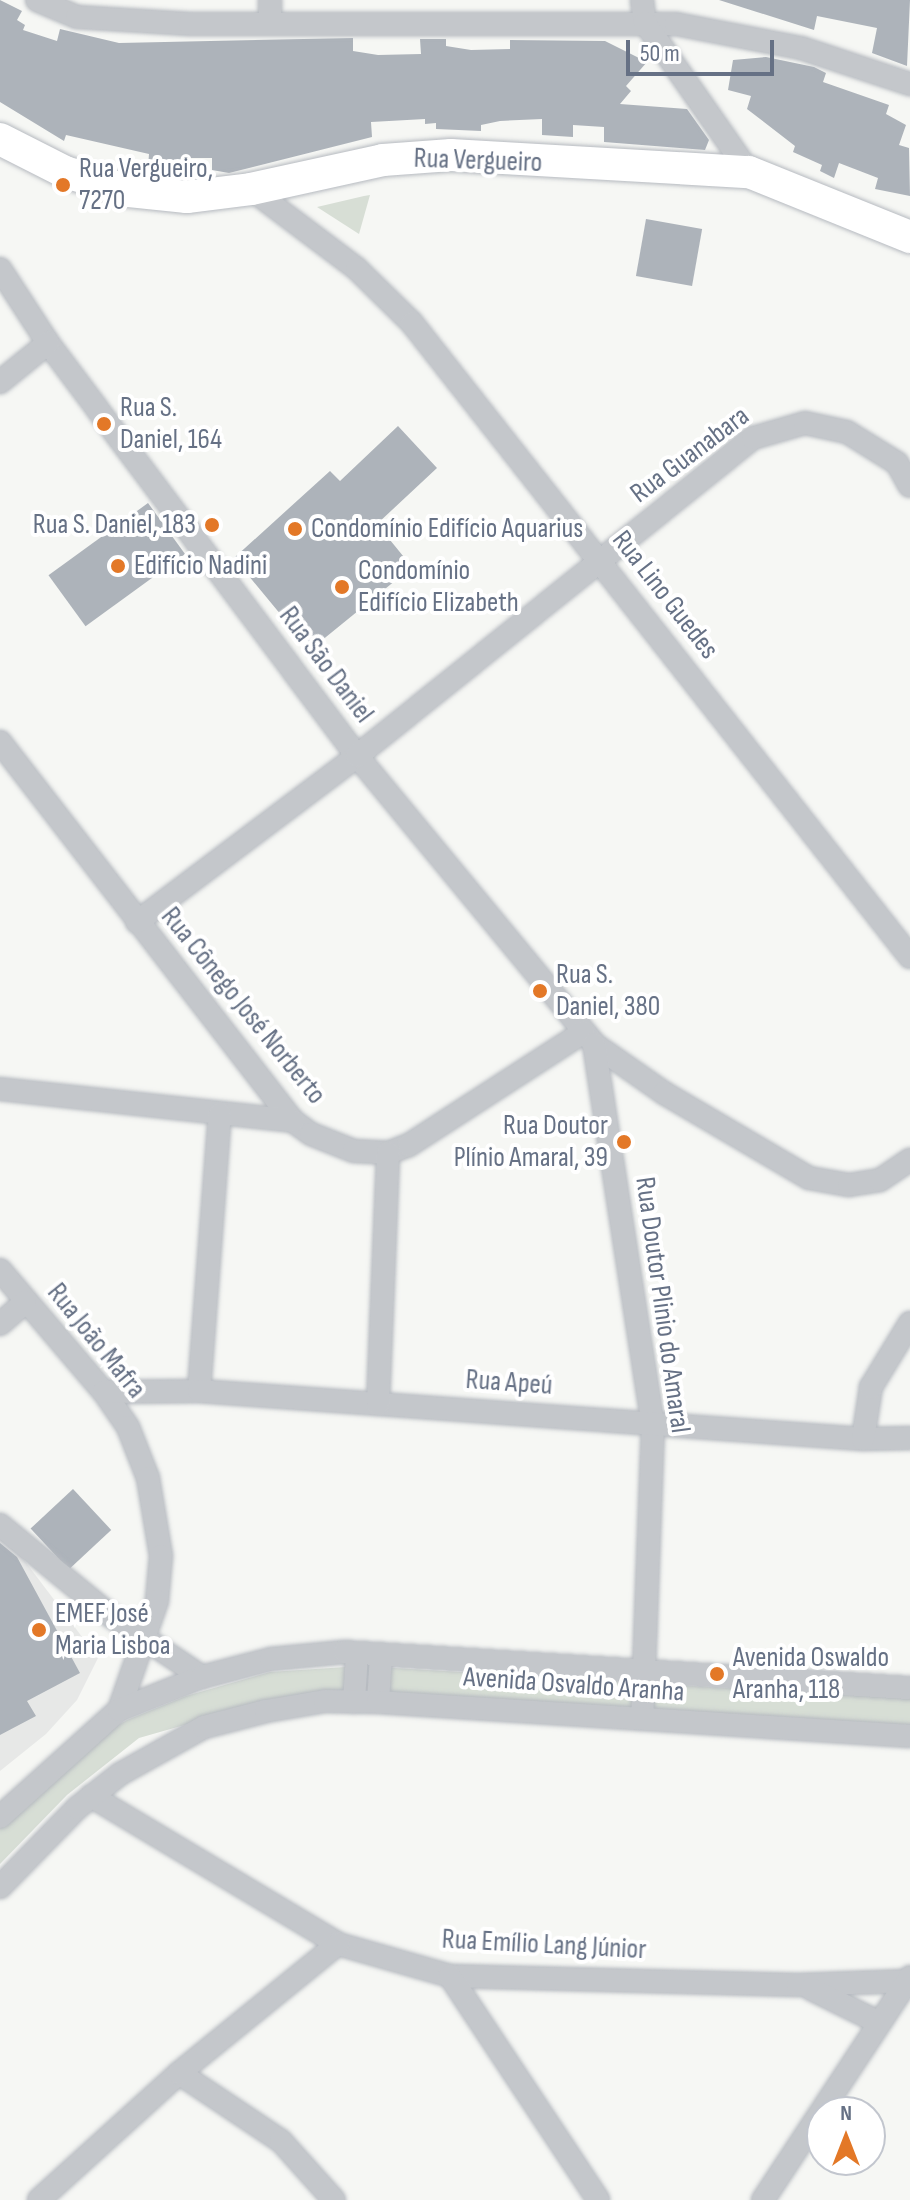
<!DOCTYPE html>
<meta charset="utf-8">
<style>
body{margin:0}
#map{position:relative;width:910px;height:2200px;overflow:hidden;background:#f6f7f4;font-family:"Sofia Sans Condensed",sans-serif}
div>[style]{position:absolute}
.built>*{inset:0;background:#e7e8e7}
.green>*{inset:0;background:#d7ded5}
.building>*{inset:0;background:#adb3ba;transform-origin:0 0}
.roads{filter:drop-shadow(0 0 2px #b6bac0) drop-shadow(0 0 2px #b6bac0)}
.minor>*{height:22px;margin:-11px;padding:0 11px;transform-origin:11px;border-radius:11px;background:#c4c7cb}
.secondary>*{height:32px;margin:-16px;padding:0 16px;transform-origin:16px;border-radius:16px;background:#fff}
.dots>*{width:22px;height:22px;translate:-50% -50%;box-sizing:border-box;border:4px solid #fff;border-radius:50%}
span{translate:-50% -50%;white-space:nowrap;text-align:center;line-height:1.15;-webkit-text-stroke:8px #fff;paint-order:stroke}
.street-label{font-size:28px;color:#667185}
.poi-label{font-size:28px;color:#667185}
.left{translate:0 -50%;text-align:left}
.right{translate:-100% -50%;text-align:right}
.north{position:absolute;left:806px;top:2096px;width:80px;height:80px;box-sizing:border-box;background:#fff;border:2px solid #c2c6ce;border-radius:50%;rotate:0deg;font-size:22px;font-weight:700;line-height:32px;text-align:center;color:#667185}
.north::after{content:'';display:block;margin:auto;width:28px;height:36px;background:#e37827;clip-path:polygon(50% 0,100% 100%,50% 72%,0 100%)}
.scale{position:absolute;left:626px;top:40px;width:148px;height:36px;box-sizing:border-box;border:4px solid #667185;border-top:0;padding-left:10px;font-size:24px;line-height:28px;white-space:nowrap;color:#667185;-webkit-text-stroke:6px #fff;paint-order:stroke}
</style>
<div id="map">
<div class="built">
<div style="clip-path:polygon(0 1539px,9px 1540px,98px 1658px,77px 1700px,46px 1734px,0 1771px)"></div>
</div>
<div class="green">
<div style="clip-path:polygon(370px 195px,359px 234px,317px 207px,364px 196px)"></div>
<div style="clip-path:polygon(361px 1666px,910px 1699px,910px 1725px,275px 1699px,139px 1738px,67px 1795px,0 1864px,0 1827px,82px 1745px,127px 1720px,186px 1696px,270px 1672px)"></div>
</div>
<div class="building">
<div style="clip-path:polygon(0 0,22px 11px,17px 20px,25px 25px,23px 30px,57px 41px,60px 29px,119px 43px,353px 38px,353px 51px,378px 55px,421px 54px,420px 39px,446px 39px,446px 46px,471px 50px,510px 49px,510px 40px,605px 41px,647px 62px,626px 86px,631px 91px,620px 104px,687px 109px,709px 140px,705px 150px,604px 142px,604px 127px,573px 125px,573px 137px,542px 135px,542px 119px,500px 121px,481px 125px,481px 131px,436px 129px,436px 123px,425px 124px,425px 119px,371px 122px,372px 137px,229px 173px,212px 170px,212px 158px,182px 158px,182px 169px,148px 167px,149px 154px,66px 135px,64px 141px,0 102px)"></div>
<div style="clip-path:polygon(719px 0,910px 0,907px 66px,872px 53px,877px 28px,817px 16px,814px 30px)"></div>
<div style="clip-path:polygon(766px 57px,814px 67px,826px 73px,823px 82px,889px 105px,886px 114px,906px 125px,899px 145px,909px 148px,910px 196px,875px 189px,878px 178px,839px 163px,834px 178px,820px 171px,822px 165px,793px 152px,795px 146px,747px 109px,751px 96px,728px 90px,733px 60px)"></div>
<div style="left:646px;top:219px;width:57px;height:58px;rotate:10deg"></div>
<div style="clip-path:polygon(398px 426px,437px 468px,377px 524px,412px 567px,310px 650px,234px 558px,330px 471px,340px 481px)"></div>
<div style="left:148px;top:503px;width:63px;height:123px;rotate:54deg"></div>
<div style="left:73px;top:1489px;width:56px;height:58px;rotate:47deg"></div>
<div style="clip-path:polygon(0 1543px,17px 1557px,80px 1673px,27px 1701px,36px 1716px,0 1735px)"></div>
</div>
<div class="roads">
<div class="minor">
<div style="left:37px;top:0;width:43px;rotate:23deg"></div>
<div style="left:77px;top:17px;width:113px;rotate:3.5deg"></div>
<div style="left:190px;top:24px;width:486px"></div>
<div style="left:676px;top:24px;width:127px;rotate:10.9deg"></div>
<div style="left:801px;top:48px;width:115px;rotate:18.3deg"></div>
<div style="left:270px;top:0;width:24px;rotate:90deg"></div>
<div style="left:642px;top:0;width:23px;rotate:83deg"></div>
<div style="left:645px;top:23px;width:182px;rotate:55.1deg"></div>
<div style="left:251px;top:189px;width:133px;rotate:37deg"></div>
<div style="left:357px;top:269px;width:77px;rotate:44.5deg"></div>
<div style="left:412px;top:323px;width:806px;rotate:51.85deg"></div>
<div style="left:0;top:269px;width:88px;rotate:57deg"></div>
<div style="left:48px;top:343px;width:516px;rotate:53.2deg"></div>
<div style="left:357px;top:756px;width:373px;rotate:50.5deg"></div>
<div style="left:594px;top:1044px;width:85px;rotate:35deg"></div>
<div style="left:664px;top:1093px;width:168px;rotate:30.4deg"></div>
<div style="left:809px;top:1178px;width:41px;rotate:9.9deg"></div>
<div style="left:849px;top:1185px;width:31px;rotate:-9deg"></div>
<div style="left:880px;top:1180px;width:36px;rotate:-34deg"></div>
<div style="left:0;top:382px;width:62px;rotate:-39.1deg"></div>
<div style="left:0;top:742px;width:479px;rotate:52.3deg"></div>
<div style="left:293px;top:1121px;width:22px;rotate:36deg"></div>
<div style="left:311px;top:1134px;width:46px;rotate:21.6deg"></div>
<div style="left:354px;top:1151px;width:34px;rotate:3deg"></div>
<div style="left:388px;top:1153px;width:22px;rotate:-21deg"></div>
<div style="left:409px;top:1145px;width:208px;rotate:-32.9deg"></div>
<div style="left:137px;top:922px;width:276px;rotate:-37deg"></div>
<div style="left:357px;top:756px;width:508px;rotate:-38.77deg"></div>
<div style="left:753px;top:438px;width:54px;rotate:-16.1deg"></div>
<div style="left:805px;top:423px;width:43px;rotate:12.1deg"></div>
<div style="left:847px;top:432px;width:59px;rotate:31.8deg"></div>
<div style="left:897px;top:463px;width:26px;rotate:61deg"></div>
<div style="left:594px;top:1044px;width:385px;rotate:81.2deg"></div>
<div style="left:653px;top:1424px;width:295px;rotate:92.1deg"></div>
<div style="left:0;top:1089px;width:295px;rotate:6.2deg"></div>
<div style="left:0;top:1270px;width:160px;rotate:49.6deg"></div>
<div style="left:104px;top:1392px;width:42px;rotate:55.6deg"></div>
<div style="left:128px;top:1427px;width:55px;rotate:68.6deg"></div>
<div style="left:148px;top:1478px;width:79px;rotate:80.5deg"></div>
<div style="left:161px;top:1556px;width:45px;rotate:95.1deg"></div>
<div style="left:157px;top:1601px;width:115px;rotate:109.2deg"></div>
<div style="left:0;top:1324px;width:33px;rotate:-41deg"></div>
<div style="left:199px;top:1391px;width:278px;rotate:-85.7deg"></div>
<div style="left:104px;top:1392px;width:95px;rotate:-0.6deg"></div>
<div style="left:199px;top:1391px;width:666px;rotate:4.13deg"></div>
<div style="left:863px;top:1439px;width:47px;rotate:-1.2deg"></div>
<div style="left:378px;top:1404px;width:251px;rotate:-87.7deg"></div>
<div style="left:863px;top:1439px;width:53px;rotate:-81.3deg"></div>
<div style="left:871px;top:1387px;width:75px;rotate:-58.6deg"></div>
<div style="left:0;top:1525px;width:144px;rotate:39.3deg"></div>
<div style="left:111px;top:1616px;width:110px;rotate:33.8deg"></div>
<div style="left:354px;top:1702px;width:49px;rotate:-86.5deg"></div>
<div style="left:378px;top:1702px;width:47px;rotate:-86.3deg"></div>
<div style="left:91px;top:1796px;width:288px;rotate:30.9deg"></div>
<div style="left:338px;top:1944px;width:116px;rotate:15.9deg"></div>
<div style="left:450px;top:1976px;width:348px;rotate:1.5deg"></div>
<div style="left:798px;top:1985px;width:109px;rotate:-2.1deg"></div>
<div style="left:0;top:1817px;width:160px;rotate:-42deg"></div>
<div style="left:119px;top:1710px;width:89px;rotate:-21.7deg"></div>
<div style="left:202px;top:1677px;width:71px;rotate:-14.6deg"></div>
<div style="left:271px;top:1659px;width:74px;rotate:-5.4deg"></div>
<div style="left:345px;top:1652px;width:566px;rotate:3.65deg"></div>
<div style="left:0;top:1887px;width:110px;rotate:-45.7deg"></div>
<div style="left:77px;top:1808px;width:55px;rotate:-38.3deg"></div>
<div style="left:120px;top:1774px;width:96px;rotate:-29.2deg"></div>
<div style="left:204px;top:1727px;width:64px;rotate:-14.5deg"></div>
<div style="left:266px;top:1711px;width:60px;rotate:-9.6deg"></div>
<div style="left:325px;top:1701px;width:53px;rotate:1.1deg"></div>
<div style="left:378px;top:1702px;width:533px;rotate:3.66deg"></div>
<div style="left:450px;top:1976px;width:268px;rotate:56.5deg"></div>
<div style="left:811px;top:1989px;width:75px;rotate:26.2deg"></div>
<div style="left:179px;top:2073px;width:123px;rotate:33.7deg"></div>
<div style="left:281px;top:2141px;width:79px;rotate:48.1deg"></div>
<div style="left:39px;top:2200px;width:189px;rotate:-42.2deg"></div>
<div style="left:179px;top:2073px;width:205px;rotate:-39.1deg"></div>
<div style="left:763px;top:2200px;width:267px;rotate:-56.6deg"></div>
</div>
<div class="secondary">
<div style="left:0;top:139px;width:73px;rotate:26.9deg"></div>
<div style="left:65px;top:172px;width:67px;rotate:16.5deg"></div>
<div style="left:129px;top:191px;width:58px;rotate:5.9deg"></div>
<div style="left:187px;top:197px;width:64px;rotate:-7.1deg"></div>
<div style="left:251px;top:189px;width:135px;rotate:-12.4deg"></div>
<div style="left:383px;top:160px;width:68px;rotate:-4.2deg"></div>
<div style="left:451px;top:155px;width:298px;rotate:3.3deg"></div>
<div style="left:749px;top:172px;width:174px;rotate:22deg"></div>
</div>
</div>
<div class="dots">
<div style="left:63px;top:185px;background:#e37827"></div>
<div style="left:104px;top:424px;background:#e37827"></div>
<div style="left:212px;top:525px;background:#e37827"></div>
<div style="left:295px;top:529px;background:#e37827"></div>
<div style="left:118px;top:566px;background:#e37827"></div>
<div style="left:342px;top:587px;background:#e37827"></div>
<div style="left:540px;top:991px;background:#e37827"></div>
<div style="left:624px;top:1142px;background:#e37827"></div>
<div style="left:39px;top:1630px;background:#e37827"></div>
<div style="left:717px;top:1674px;background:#e37827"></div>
</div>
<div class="street-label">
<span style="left:478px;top:161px;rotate:2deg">Rua Vergueiro</span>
<span style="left:690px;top:455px;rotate:-37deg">Rua Guanabara</span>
<span style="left:665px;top:595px;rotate:52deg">Rua Lino Guedes</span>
<span style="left:326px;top:665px;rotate:53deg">Rua São Daniel</span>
<span style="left:243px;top:1006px;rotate:51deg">Rua Cônego José Norberto</span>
<span style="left:662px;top:1305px;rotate:82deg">Rua Doutor Plinio do Amaral</span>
<span style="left:96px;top:1341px;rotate:51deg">Rua João Mafra</span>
<span style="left:509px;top:1383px;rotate:4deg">Rua Apeú</span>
<span style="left:574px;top:1685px;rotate:4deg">Avenida Osvaldo Aranha</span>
<span style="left:544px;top:1945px;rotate:3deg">Rua Emílio Lang Júnior</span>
</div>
<div class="poi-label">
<span class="left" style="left:79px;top:185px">Rua Vergueiro,<br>7270</span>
<span class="left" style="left:120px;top:424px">Rua S.<br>Daniel, 164</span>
<span class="right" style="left:196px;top:525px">Rua S. Daniel, 183</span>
<span class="left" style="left:311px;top:529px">Condomínio Edifício Aquarius</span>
<span class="left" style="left:134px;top:566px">Edifício Nadini</span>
<span class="left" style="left:358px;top:587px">Condomínio<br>Edifício Elizabeth</span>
<span class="left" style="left:556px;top:991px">Rua S.<br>Daniel, 380</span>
<span class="right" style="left:608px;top:1142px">Rua Doutor<br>Plínio Amaral, 39</span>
<span class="left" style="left:55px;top:1630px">EMEF José<br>Maria Lisboa</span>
<span class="left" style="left:733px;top:1674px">Avenida Oswaldo<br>Aranha, 118</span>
</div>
<div class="north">N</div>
<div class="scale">50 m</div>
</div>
